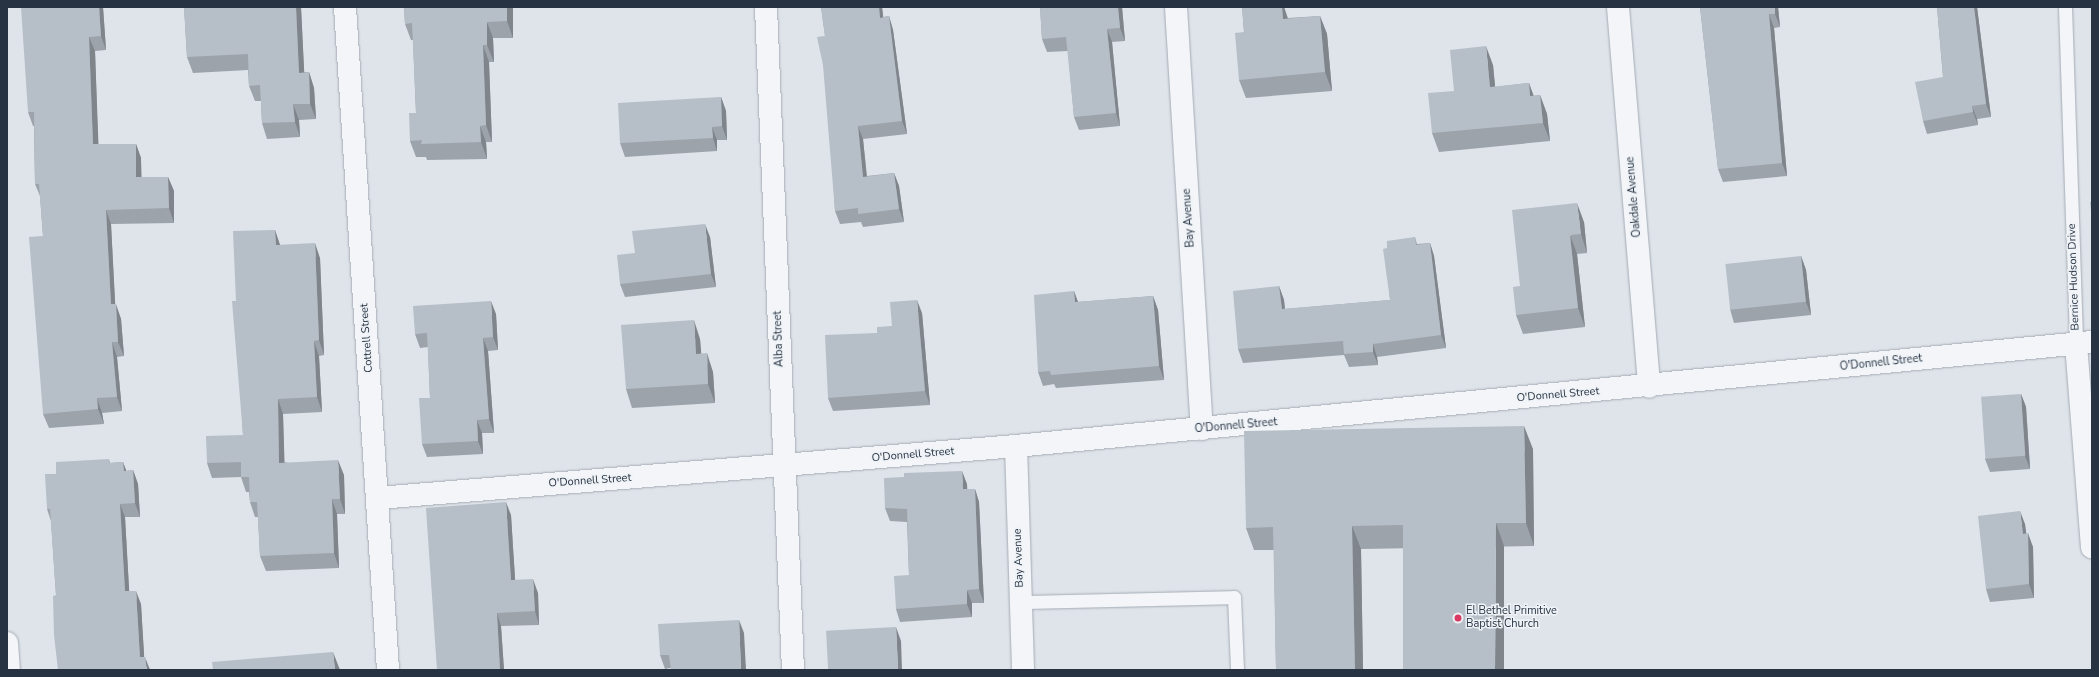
<!DOCTYPE html>
<style>
body{margin:0}
#map{position:relative;width:2099px;height:677px;overflow:hidden;background:#dfe4ea;font-family:"Nunito Sans",sans-serif}
div>[style]{position:absolute}
.roads{filter:drop-shadow(0 0 1px #a4abb4) drop-shadow(0 0 1px #a4abb4)}
.service>*{height:13px;margin:-6.5px;padding:0 6.5px;transform-origin:6.5px;border-radius:6.5px;background:#f3f5f8}
.minor>*{height:22px;margin:-11px;padding:0 11px;transform-origin:11px;border-radius:11px;background:#f3f5f8}
.wall>*{inset:0;background:#9da3ab}
.shaded-wall>*{inset:0;background:#7f858b}
.building>*{inset:0;background:#b6bec7;transform-origin:0 0}
.dots>*{width:11px;height:11px;translate:-50% -50%;box-sizing:border-box;border:2px solid #eff3f7;border-radius:50%}
span{translate:-50% -50%;white-space:nowrap;text-align:center;line-height:1.15;-webkit-text-stroke:3px #eff3f7;paint-order:stroke}
.street-label{font-size:11px;color:#273342}
.poi-label{font-size:11px;color:#273342}
.left{translate:0 -50%;text-align:left}
.frame{position:absolute;inset:0;border:8px solid #273342;pointer-events:none}
</style>
<div id="map">
<div class="roads">
<div class="service">
<div style="left:2065px;top:7px;width:337px;rotate:88.1deg"></div>
<div style="left:1021px;top:602px;width:213px;rotate:-1.3deg"></div>
<div style="left:1234px;top:597px;width:73px;rotate:87.6deg"></div>
</div>
<div class="minor">
<div style="left:345px;top:7px;width:664px;rotate:86.29deg"></div>
<div style="left:766px;top:7px;width:664px;rotate:87.67deg"></div>
<div style="left:1176px;top:7px;width:423px;rotate:86.5deg"></div>
<div style="left:1618px;top:7px;width:381px;rotate:85.3deg"></div>
<div style="left:2076px;top:344px;width:204px;rotate:85.5deg"></div>
<div style="left:1016px;top:446px;width:224px;rotate:88.2deg"></div>
<div style="left:378px;top:498px;width:640px;rotate:-4.66deg"></div>
<div style="left:1016px;top:446px;width:1081px;rotate:-5.52deg"></div>
<div style="left:7px;top:643px;width:27px;rotate:86deg"></div>
</div>
</div>
<div class="wall">
<div style="clip-path:polygon(103px 7px,106px 50px,95px 51px,98px 144px,136px 144px,141px 158px,141px 177px,168px 177px,174px 191px,174px 223px,111px 224px,115px 304px,121px 319px,124px 356px,117px 357px,122px 411px,102px 413px,104px 424px,49px 428px,43px 414px,43px 236px,40px 196px,35px 184px,34px 126px,33px 126px,28px 112px)"></div>
<div style="clip-path:polygon(184px 7px,301px 7px,304px 72px,309px 72px,314px 88px,316px 119px,299px 120px,300px 137px,267px 139px,262px 123px,261px 101px,255px 101px,249px 86px,248px 70px,193px 73px,187px 57px)"></div>
<div style="clip-path:polygon(404px 7px,513px 7px,513px 38px,493px 38px,494px 62px,489px 62px,492px 142px,486px 142px,487px 159px,427px 160px,426px 157px,416px 157px,410px 141px,416px 113px,413px 40px,411px 40px,405px 24px)"></div>
<div style="clip-path:polygon(821px 7px,882px 7px,883px 17px,889px 16px,893px 30px,907px 134px,863px 139px,867px 176px,894px 173px,899px 186px,904px 222px,863px 227px,861px 222px,840px 224px,835px 211px,825px 36px)"></div>
<div style="clip-path:polygon(1040px 7px,1122px 7px,1125px 41px,1112px 42px,1120px 126px,1079px 130px,1074px 117px,1068px 51px,1047px 52px,1042px 39px)"></div>
<div style="clip-path:polygon(1242px 7px,1284px 7px,1288px 18px,1320px 16px,1327px 34px,1332px 91px,1246px 98px,1239px 80px,1244px 32px)"></div>
<div style="clip-path:polygon(1700px 7px,1778px 7px,1780px 27px,1774px 28px,1787px 176px,1723px 182px,1718px 169px)"></div>
<div style="clip-path:polygon(1937px 7px,1977px 7px,1991px 117px,1977px 119px,1978px 125px,1927px 134px,1923px 121px,1943px 77px)"></div>
<div style="clip-path:polygon(1493px 65px,1495px 87px,1529px 83px,1533px 96px,1540px 95px,1547px 114px,1550px 141px,1439px 152px,1432px 133px,1454px 91px)"></div>
<div style="clip-path:polygon(721px 97px,726px 111px,727px 140px,717px 140px,717px 151px,625px 157px,620px 143px)"></div>
<div style="clip-path:polygon(1584px 222px,1587px 253px,1577px 254px,1585px 327px,1523px 334px,1516px 315px,1520px 286px)"></div>
<div style="clip-path:polygon(275px 230px,280px 245px,320px 258px,324px 355px,319px 356px,322px 412px,283px 414px,284px 462px,344px 475px,345px 514px,337px 514px,339px 568px,266px 571px,260px 556px,258px 517px,255px 517px,250px 502px,249px 492px,246px 492px,241px 477px,212px 478px,207px 463px,243px 435px,236px 301px)"></div>
<div style="clip-path:polygon(710px 237px,716px 287px,625px 297px,620px 284px,635px 253px)"></div>
<div style="clip-path:polygon(1415px 237px,1417px 244px,1430px 243px,1434px 256px,1446px 348px,1377px 357px,1378px 365px,1349px 367px,1344px 355px,1243px 363px,1238px 349px,1279px 286px,1284px 300px,1285px 309px,1390px 300px,1387px 248px)"></div>
<div style="clip-path:polygon(1801px 256px,1806px 270px,1811px 315px,1734px 323px,1730px 309px)"></div>
<div style="clip-path:polygon(1074px 291px,1078px 302px,1153px 296px,1158px 310px,1164px 380px,1056px 388px,1054px 384px,1043px 386px,1038px 372px)"></div>
<div style="clip-path:polygon(922px 313px,930px 405px,833px 411px,828px 398px,892px 326px)"></div>
<div style="clip-path:polygon(496px 314px,498px 350px,488px 351px,494px 433px,482px 433px,483px 454px,427px 457px,422px 444px,430px 398px,428px 347px,420px 348px,415px 334px)"></div>
<div style="clip-path:polygon(700px 339px,701px 354px,713px 372px,715px 403px,632px 408px,626px 389px)"></div>
<div style="clip-path:polygon(2021px 394px,2026px 407px,2030px 469px,1990px 472px,1985px 459px)"></div>
<div style="clip-path:polygon(1533px 449px,1534px 546px,1361px 549px,1363px 670px,1276px 670px,1274px 550px,1254px 550px,1246px 528px)"></div>
<div style="clip-path:polygon(109px 459px,110px 463px,123px 462px,126px 471px,133px 470px,138px 484px,140px 517px,125px 517px,129px 591px,141px 604px,144px 657px,150px 670px,56px 595px,51px 521px,47px 509px,56px 474px)"></div>
<div style="clip-path:polygon(904px 477px,967px 484px,967px 489px,975px 489px,979px 502px,984px 603px,972px 603px,972px 617px,900px 622px,896px 609px,909px 575px,907px 522px,890px 521px,885px 508px)"></div>
<div style="clip-path:polygon(511px 515px,515px 580px,538px 593px,539px 625px,501px 626px,504px 670px,437px 670px)"></div>
<div style="clip-path:polygon(2025px 524px,2026px 533px,2033px 547px,2034px 598px,1990px 602px,1986px 589px)"></div>
<div style="clip-path:polygon(744px 633px,670px 668px,665px 669px,660px 655px)"></div>
</div>
<div class="shaded-wall">
<div style="clip-path:polygon(99px 7px,103px 7px,106px 50px,101px 36px)"></div>
<div style="clip-path:polygon(296px 7px,301px 7px,305px 88px,299px 73px)"></div>
<div style="clip-path:polygon(507px 7px,513px 7px,513px 38px,507px 21px)"></div>
<div style="clip-path:polygon(879px 7px,882px 7px,885px 31px,880px 18px)"></div>
<div style="clip-path:polygon(1118px 7px,1122px 7px,1125px 41px,1120px 28px)"></div>
<div style="clip-path:polygon(1282px 7px,1284px 7px,1288px 20px,1283px 19px)"></div>
<div style="clip-path:polygon(1775px 7px,1778px 7px,1780px 27px,1775px 14px)"></div>
<div style="clip-path:polygon(1974px 7px,1977px 7px,1991px 117px,1986px 104px)"></div>
<div style="clip-path:polygon(1769px 14px,1774px 28px,1787px 176px,1782px 163px)"></div>
<div style="clip-path:polygon(889px 16px,893px 30px,907px 134px,902px 121px)"></div>
<div style="clip-path:polygon(1320px 16px,1327px 34px,1332px 91px,1325px 72px)"></div>
<div style="clip-path:polygon(487px 22px,493px 38px,494px 62px,487px 45px)"></div>
<div style="clip-path:polygon(1107px 29px,1112px 42px,1120px 126px,1116px 113px)"></div>
<div style="clip-path:polygon(89px 37px,95px 51px,99px 159px,93px 144px)"></div>
<div style="clip-path:polygon(483px 45px,489px 62px,492px 142px,486px 125px)"></div>
<div style="clip-path:polygon(1486px 46px,1493px 65px,1497px 106px,1490px 87px)"></div>
<div style="clip-path:polygon(309px 72px,314px 88px,316px 119px,310px 104px)"></div>
<div style="clip-path:polygon(1529px 83px,1536px 102px,1530px 96px)"></div>
<div style="clip-path:polygon(1540px 95px,1547px 114px,1550px 141px,1543px 123px)"></div>
<div style="clip-path:polygon(721px 97px,726px 111px,727px 140px,722px 126px)"></div>
<div style="clip-path:polygon(293px 104px,299px 120px,300px 137px,295px 122px)"></div>
<div style="clip-path:polygon(1972px 106px,1977px 119px,1978px 125px,1973px 112px)"></div>
<div style="clip-path:polygon(480px 126px,486px 142px,487px 159px,481px 142px)"></div>
<div style="clip-path:polygon(858px 126px,863px 139px,868px 190px,863px 177px)"></div>
<div style="clip-path:polygon(712px 127px,717px 140px,717px 151px,713px 138px)"></div>
<div style="clip-path:polygon(136px 144px,141px 158px,142px 192px,136px 177px)"></div>
<div style="clip-path:polygon(894px 173px,899px 186px,904px 222px,899px 209px)"></div>
<div style="clip-path:polygon(168px 177px,174px 191px,174px 223px,169px 208px)"></div>
<div style="clip-path:polygon(1577px 203px,1584px 222px,1587px 253px,1581px 234px)"></div>
<div style="clip-path:polygon(106px 210px,111px 224px,116px 319px,111px 304px)"></div>
<div style="clip-path:polygon(705px 224px,710px 237px,716px 287px,711px 274px)"></div>
<div style="clip-path:polygon(275px 230px,280px 245px,276px 245px)"></div>
<div style="clip-path:polygon(1570px 235px,1577px 254px,1585px 327px,1578px 308px)"></div>
<div style="clip-path:polygon(315px 243px,320px 258px,324px 355px,319px 340px)"></div>
<div style="clip-path:polygon(1430px 243px,1434px 256px,1446px 348px,1441px 335px)"></div>
<div style="clip-path:polygon(1801px 256px,1806px 270px,1811px 315px,1806px 302px)"></div>
<div style="clip-path:polygon(1279px 286px,1284px 300px,1286px 322px,1282px 309px)"></div>
<div style="clip-path:polygon(1074px 291px,1079px 305px,1075px 302px)"></div>
<div style="clip-path:polygon(1153px 296px,1158px 310px,1164px 380px,1159px 366px)"></div>
<div style="clip-path:polygon(917px 300px,922px 313px,930px 405px,925px 391px)"></div>
<div style="clip-path:polygon(491px 301px,496px 314px,498px 350px,493px 337px)"></div>
<div style="clip-path:polygon(116px 304px,121px 319px,124px 356px,118px 342px)"></div>
<div style="clip-path:polygon(694px 320px,700px 339px,703px 373px,696px 354px)"></div>
<div style="clip-path:polygon(483px 338px,488px 351px,494px 433px,489px 419px)"></div>
<div style="clip-path:polygon(314px 341px,319px 356px,322px 412px,317px 397px)"></div>
<div style="clip-path:polygon(112px 342px,117px 357px,122px 411px,117px 397px)"></div>
<div style="clip-path:polygon(1373px 344px,1377px 357px,1378px 365px,1373px 352px)"></div>
<div style="clip-path:polygon(707px 353px,713px 372px,715px 403px,708px 384px)"></div>
<div style="clip-path:polygon(2021px 394px,2026px 407px,2030px 469px,2025px 456px)"></div>
<div style="clip-path:polygon(97px 398px,102px 413px,104px 424px,98px 409px)"></div>
<div style="clip-path:polygon(278px 399px,283px 414px,285px 478px,279px 463px)"></div>
<div style="clip-path:polygon(477px 420px,482px 433px,483px 454px,478px 441px)"></div>
<div style="clip-path:polygon(1524px 426px,1533px 449px,1534px 546px,1526px 523px)"></div>
<div style="clip-path:polygon(338px 460px,344px 475px,345px 514px,340px 499px)"></div>
<div style="clip-path:polygon(123px 462px,128px 475px,124px 471px)"></div>
<div style="clip-path:polygon(133px 470px,138px 484px,140px 517px,135px 503px)"></div>
<div style="clip-path:polygon(962px 471px,967px 484px,968px 503px,963px 489px)"></div>
<div style="clip-path:polygon(975px 489px,979px 502px,984px 603px,979px 589px)"></div>
<div style="clip-path:polygon(332px 499px,337px 514px,339px 568px,334px 553px)"></div>
<div style="clip-path:polygon(506px 502px,511px 515px,516px 594px,511px 580px)"></div>
<div style="clip-path:polygon(120px 504px,125px 517px,130px 605px,125px 591px)"></div>
<div style="clip-path:polygon(2020px 511px,2025px 524px,2028px 547px,2023px 534px)"></div>
<div style="clip-path:polygon(1496px 523px,1504px 546px,1504px 670px,1495px 670px)"></div>
<div style="clip-path:polygon(1352px 526px,1361px 549px,1363px 670px,1355px 670px)"></div>
<div style="clip-path:polygon(2028px 533px,2033px 547px,2034px 598px,2029px 584px)"></div>
<div style="clip-path:polygon(533px 579px,538px 593px,539px 625px,535px 611px)"></div>
<div style="clip-path:polygon(967px 590px,972px 603px,972px 617px,967px 604px)"></div>
<div style="clip-path:polygon(136px 591px,141px 604px,145px 670px,140px 657px)"></div>
<div style="clip-path:polygon(497px 613px,501px 626px,504px 670px,500px 670px)"></div>
<div style="clip-path:polygon(739px 620px,744px 633px,746px 670px,741px 670px)"></div>
<div style="clip-path:polygon(896px 627px,901px 641px,902px 670px,898px 670px)"></div>
<div style="clip-path:polygon(333px 652px,340px 670px,335px 670px)"></div>
<div style="clip-path:polygon(145px 657px,150px 670px,147px 670px)"></div>
</div>
<div class="building">
<div style="clip-path:polygon(21px 7px,99px 7px,101px 36px,89px 37px,93px 144px,136px 144px,136px 177px,168px 177px,169px 208px,106px 210px,111px 304px,116px 304px,118px 342px,112px 342px,117px 397px,97px 398px,98px 409px,43px 414px,29px 237px,43px 236px,39px 184px,35px 184px,34px 112px,28px 112px)"></div>
<div style="clip-path:polygon(184px 7px,296px 7px,299px 73px,309px 72px,310px 104px,293px 104px,295px 122px,262px 123px,260px 85px,249px 86px,248px 54px,187px 57px)"></div>
<div style="clip-path:polygon(404px 7px,507px 7px,507px 21px,487px 22px,487px 45px,483px 45px,486px 125px,480px 126px,481px 142px,421px 144px,422px 140px,410px 141px,409px 113px,416px 113px,412px 23px,405px 24px)"></div>
<div style="clip-path:polygon(821px 7px,879px 7px,880px 18px,889px 16px,902px 121px,858px 126px,863px 177px,894px 173px,899px 209px,858px 214px,858px 208px,835px 211px,823px 65px,817px 37px,825px 36px)"></div>
<div style="clip-path:polygon(1040px 7px,1118px 7px,1120px 28px,1107px 29px,1116px 113px,1074px 117px,1066px 37px,1042px 39px)"></div>
<div style="clip-path:polygon(1242px 7px,1282px 7px,1283px 19px,1320px 16px,1325px 72px,1239px 80px,1235px 33px,1244px 32px)"></div>
<div style="clip-path:polygon(1700px 7px,1775px 7px,1775px 14px,1769px 14px,1782px 163px,1718px 169px)"></div>
<div style="clip-path:polygon(1937px 7px,1974px 7px,1986px 104px,1972px 106px,1973px 112px,1923px 121px,1915px 82px,1943px 77px)"></div>
<div style="clip-path:polygon(1486px 46px,1490px 87px,1529px 83px,1530px 96px,1540px 95px,1543px 123px,1432px 133px,1428px 93px,1454px 91px,1450px 50px)"></div>
<div style="clip-path:polygon(721px 97px,722px 126px,712px 127px,713px 138px,620px 143px,618px 103px)"></div>
<div style="clip-path:polygon(2090px 202px,2092px 202px,2092px 220px)"></div>
<div style="clip-path:polygon(1577px 203px,1581px 234px,1570px 235px,1578px 308px,1516px 315px,1513px 287px,1520px 286px,1512px 210px)"></div>
<div style="clip-path:polygon(705px 224px,711px 274px,620px 284px,617px 255px,635px 253px,632px 231px)"></div>
<div style="clip-path:polygon(275px 230px,276px 245px,315px 243px,319px 340px,314px 341px,317px 397px,278px 399px,279px 463px,338px 460px,340px 499px,332px 499px,334px 553px,260px 556px,257px 502px,250px 502px,249px 477px,241px 477px,241px 462px,207px 463px,206px 436px,243px 435px,232px 301px,236px 301px,233px 231px)"></div>
<div style="clip-path:polygon(1415px 237px,1416px 245px,1430px 243px,1441px 335px,1373px 344px,1373px 352px,1344px 354px,1343px 341px,1238px 349px,1233px 291px,1279px 286px,1282px 309px,1390px 300px,1383px 249px,1387px 248px,1387px 241px)"></div>
<div style="left:1801px;top:256px;width:46px;height:76px;rotate:84deg"></div>
<div style="clip-path:polygon(1074px 291px,1075px 302px,1153px 296px,1159px 366px,1051px 375px,1050px 371px,1038px 372px,1034px 295px)"></div>
<div style="clip-path:polygon(917px 300px,925px 391px,828px 398px,825px 335px,877px 333px,877px 327px,892px 326px,890px 302px)"></div>
<div style="clip-path:polygon(491px 301px,493px 337px,483px 338px,489px 419px,477px 420px,478px 441px,422px 444px,419px 398px,430px 398px,427px 333px,415px 334px,413px 306px)"></div>
<div style="clip-path:polygon(694px 320px,696px 354px,707px 353px,708px 384px,626px 389px,621px 325px)"></div>
<div style="left:2021px;top:394px;width:62px;height:40px;rotate:86deg"></div>
<div style="clip-path:polygon(1524px 426px,1526px 523px,1496px 523px,1495px 670px,1403px 670px,1403px 525px,1352px 526px,1355px 670px,1276px 670px,1273px 527px,1246px 528px,1244px 431px)"></div>
<div style="clip-path:polygon(109px 459px,109px 463px,123px 462px,124px 471px,133px 470px,135px 503px,120px 504px,125px 591px,136px 591px,140px 657px,145px 657px,147px 670px,58px 670px,54px 635px,53px 596px,56px 595px,50px 509px,47px 509px,45px 474px,56px 474px,56px 462px)"></div>
<div style="clip-path:polygon(962px 471px,963px 489px,975px 489px,979px 589px,967px 590px,967px 604px,896px 609px,894px 576px,909px 575px,907px 509px,885px 508px,884px 478px,904px 477px,904px 473px)"></div>
<div style="clip-path:polygon(506px 502px,511px 580px,533px 579px,535px 611px,497px 613px,500px 670px,437px 670px,426px 508px)"></div>
<div style="clip-path:polygon(2020px 511px,2023px 534px,2028px 533px,2029px 584px,1986px 589px,1978px 516px)"></div>
<div style="clip-path:polygon(739px 620px,741px 670px,671px 670px,669px 655px,660px 655px,658px 624px)"></div>
<div style="left:896px;top:627px;width:43px;height:70px;rotate:87deg"></div>
<div style="clip-path:polygon(333px 652px,335px 670px,213px 670px,212px 662px)"></div>
</div>
<div class="dots">
<div style="left:1458px;top:618px;background:#d93a61"></div>
</div>
<div class="street-label">
<span style="left:1634px;top:197px;rotate:-95deg">Oakdale Avenue</span>
<span style="left:1189px;top:218px;rotate:-94deg">Bay Avenue</span>
<span style="left:2074px;top:277px;rotate:-92deg">Bernice Hudson Drive</span>
<span style="left:367px;top:338px;rotate:-94deg">Cottrell Street</span>
<span style="left:779px;top:339px;rotate:-92deg">Alba Street</span>
<span style="left:1881px;top:363px;rotate:-6deg">O'Donnell Street</span>
<span style="left:1558px;top:395px;rotate:-5deg">O'Donnell Street</span>
<span style="left:1236px;top:426px;rotate:-5deg">O'Donnell Street</span>
<span style="left:913px;top:455px;rotate:-5deg">O'Donnell Street</span>
<span style="left:590px;top:481px;rotate:-4deg">O'Donnell Street</span>
<span style="left:1019px;top:558px;rotate:-92deg">Bay Avenue</span>
</div>
<div class="poi-label">
<span class="left" style="left:1466px;top:618px">El Bethel Primitive<br>Baptist Church</span>
</div>
<div class="frame"></div>
</div>
